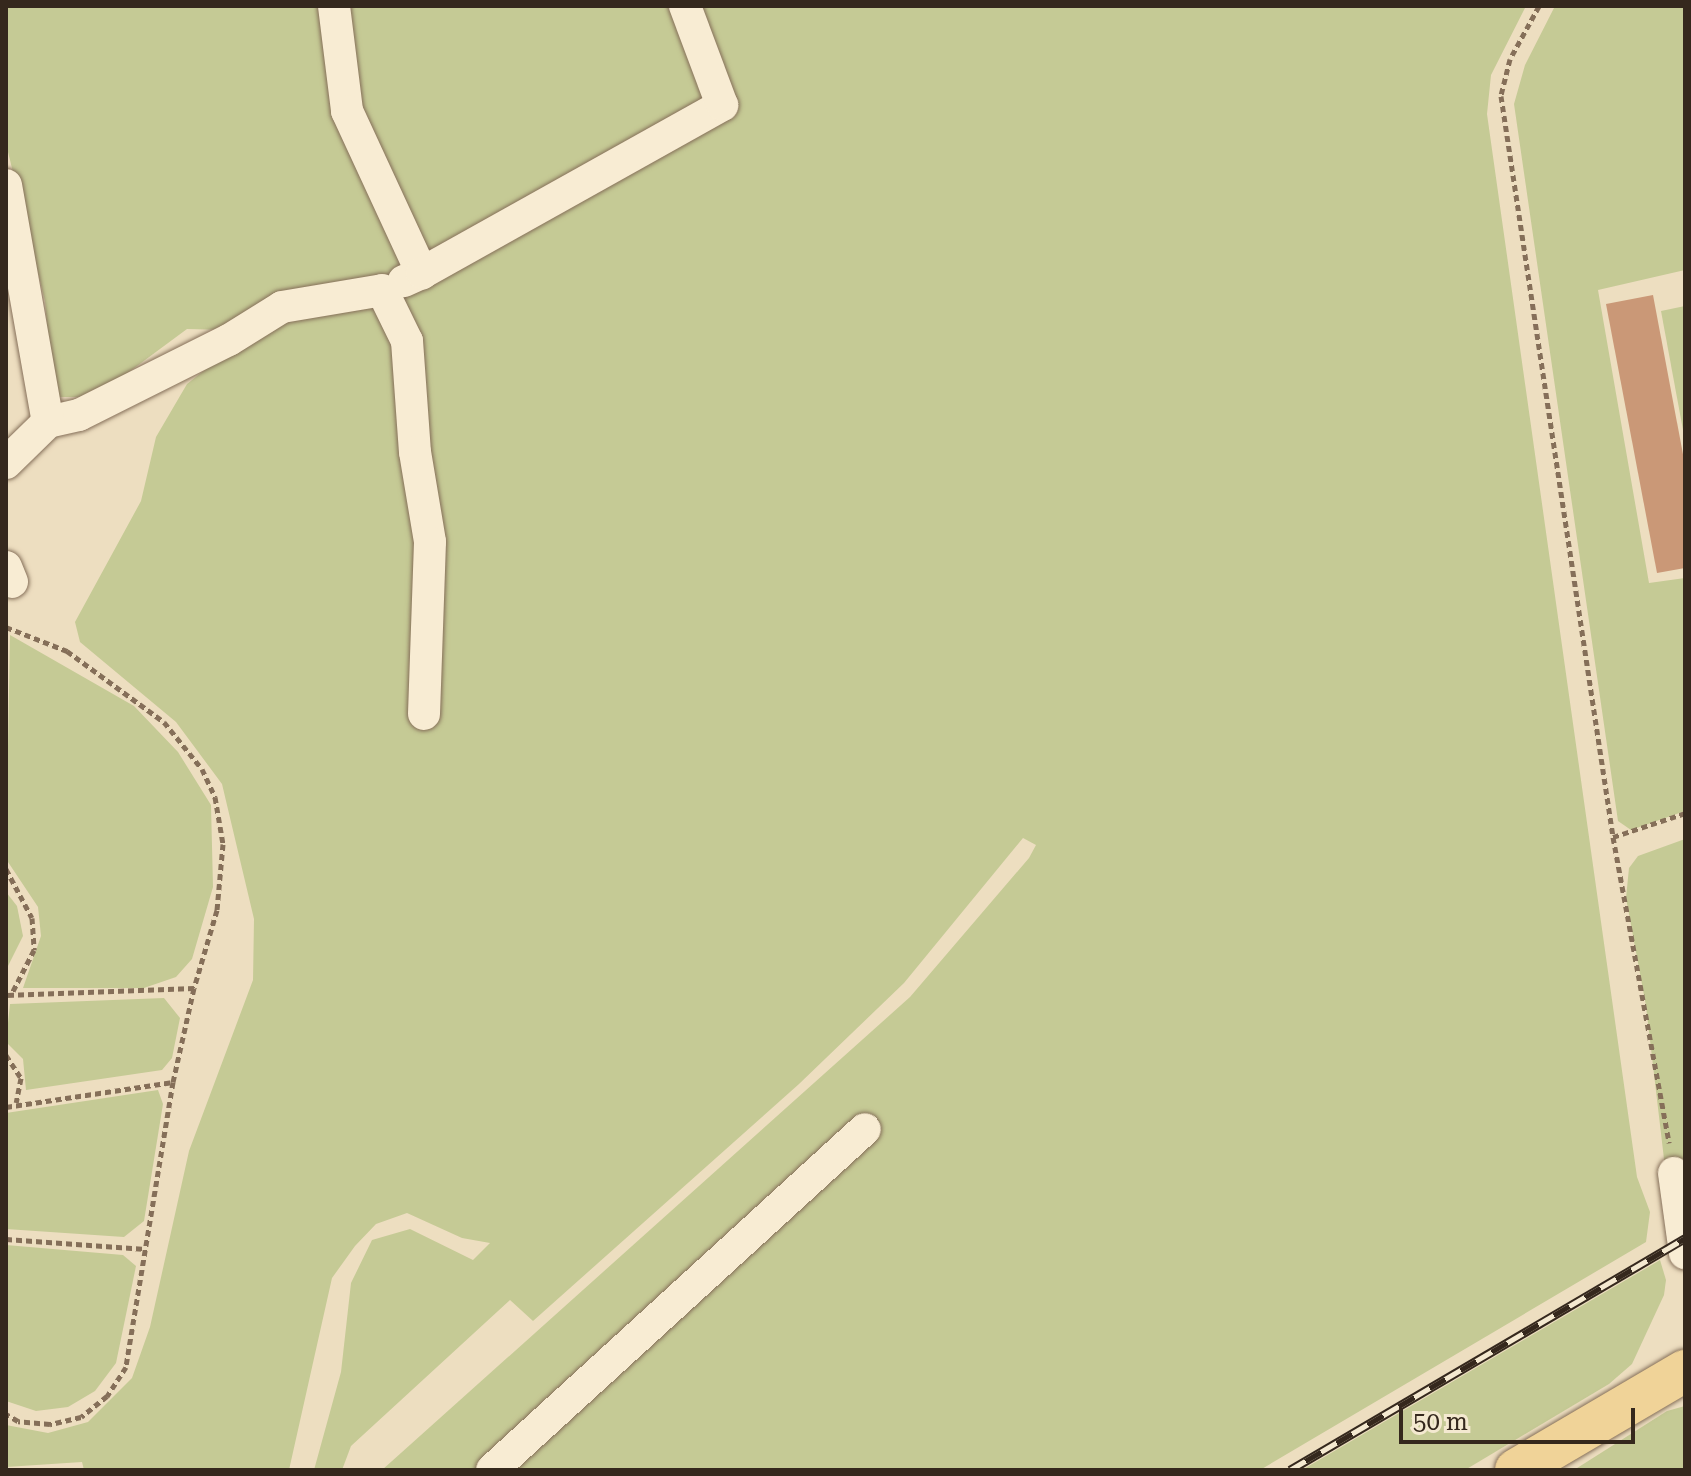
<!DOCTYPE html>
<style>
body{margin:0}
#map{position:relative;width:1691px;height:1476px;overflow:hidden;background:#eddec0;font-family:"Roboto Serif",serif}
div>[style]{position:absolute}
.green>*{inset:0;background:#c5ca95}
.building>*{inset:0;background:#ca9877}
.path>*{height:5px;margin-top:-2.5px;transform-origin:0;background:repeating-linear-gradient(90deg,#856f59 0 6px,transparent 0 10px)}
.roads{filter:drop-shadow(0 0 2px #856f59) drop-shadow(0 0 2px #856f59)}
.minor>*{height:32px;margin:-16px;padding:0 16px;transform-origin:16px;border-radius:16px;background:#f8ecd3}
.major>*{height:42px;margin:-21px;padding:0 21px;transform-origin:21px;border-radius:21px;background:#f0d398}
.rail>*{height:9px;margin-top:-4.5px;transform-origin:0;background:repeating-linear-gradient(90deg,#f4e9d0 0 18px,#35281d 0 36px);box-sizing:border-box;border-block:2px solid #35281d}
span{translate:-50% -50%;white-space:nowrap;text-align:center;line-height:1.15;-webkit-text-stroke:7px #f4e9d0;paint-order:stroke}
.frame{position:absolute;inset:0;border:8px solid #35281d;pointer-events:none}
.scale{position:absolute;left:1399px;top:1408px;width:236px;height:36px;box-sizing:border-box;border:4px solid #35281d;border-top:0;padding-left:10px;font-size:24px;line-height:28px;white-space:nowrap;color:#35281d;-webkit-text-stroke:6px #f4e9d0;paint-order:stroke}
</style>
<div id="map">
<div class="green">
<div style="clip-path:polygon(6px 6px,1526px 6px,1491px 75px,1487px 114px,1637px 1177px,1650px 1212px,1646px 1242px,1260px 1470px,382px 1470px,910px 997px,1029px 858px,1036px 845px,1023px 838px,904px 983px,799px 1084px,533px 1321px,510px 1300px,351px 1446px,342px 1470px,314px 1470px,341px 1372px,351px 1283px,372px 1240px,410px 1229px,473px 1260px,490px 1243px,462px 1238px,407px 1213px,376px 1224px,355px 1246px,332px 1278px,289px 1470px,84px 1470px,82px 1462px,6px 1467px,6px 1425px,48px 1433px,88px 1422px,132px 1378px,150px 1327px,189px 1151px,253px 980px,254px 919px,222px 784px,176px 722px,80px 642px,75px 622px,141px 501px,156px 437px,187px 384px,211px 365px,228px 330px,187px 329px,95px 397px,53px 397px,45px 301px,6px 144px)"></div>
<div style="clip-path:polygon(1555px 6px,1685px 6px,1685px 270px,1598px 290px,1649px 583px,1685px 578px,1685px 811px,1631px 830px,1618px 821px,1514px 104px,1525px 65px)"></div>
<div style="clip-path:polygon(1685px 306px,1685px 441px,1661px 311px)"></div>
<div style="clip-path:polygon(10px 635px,134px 706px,178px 752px,211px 805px,213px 887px,192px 959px,176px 977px,144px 988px,23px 988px,41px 936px,38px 907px,6px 859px)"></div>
<div style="clip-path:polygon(1685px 839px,1685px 1227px,1670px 1210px,1646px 1006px,1626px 898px,1629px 868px,1638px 856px)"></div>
<div style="clip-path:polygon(6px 892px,17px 906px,23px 936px,6px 970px)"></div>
<div style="clip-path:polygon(164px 998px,180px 1018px,172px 1058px,162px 1070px,26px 1090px,23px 1059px,6px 1042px,10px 1004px)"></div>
<div style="clip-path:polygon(158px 1090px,163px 1104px,144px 1221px,124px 1237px,6px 1229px,6px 1113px)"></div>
<div style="clip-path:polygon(6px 1245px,123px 1255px,136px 1266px,116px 1363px,95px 1391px,68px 1407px,36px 1411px,6px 1401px)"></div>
<div style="clip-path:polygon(1660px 1260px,1666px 1280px,1664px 1295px,1632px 1364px,1609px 1384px,1465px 1470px,1302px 1470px)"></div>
<div style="clip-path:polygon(1685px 1406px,1685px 1470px,1574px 1470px,1667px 1411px)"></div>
</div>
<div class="building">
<div style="clip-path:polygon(1653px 295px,1685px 465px,1685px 568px,1657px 573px,1606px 304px)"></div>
</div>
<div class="path">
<div style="left:1539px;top:6px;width:60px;rotate:118.7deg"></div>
<div style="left:1510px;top:59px;width:38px;rotate:104deg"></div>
<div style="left:1501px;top:96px;width:749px;rotate:81.4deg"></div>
<div style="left:1613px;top:837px;width:311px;rotate:79.6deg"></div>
<div style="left:6px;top:627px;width:66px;rotate:21.5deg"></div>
<div style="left:67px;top:651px;width:120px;rotate:36.2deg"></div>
<div style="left:164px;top:722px;width:60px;rotate:51deg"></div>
<div style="left:202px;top:769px;width:31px;rotate:65deg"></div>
<div style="left:215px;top:797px;width:48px;rotate:80.3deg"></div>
<div style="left:223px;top:844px;width:66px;rotate:95.2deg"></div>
<div style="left:217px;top:910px;width:81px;rotate:106.4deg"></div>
<div style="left:194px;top:988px;width:188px;rotate:177.9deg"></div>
<div style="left:1613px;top:837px;width:76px;rotate:-18.4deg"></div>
<div style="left:6px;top:869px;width:55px;rotate:62deg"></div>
<div style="left:32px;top:918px;width:32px;rotate:86deg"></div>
<div style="left:34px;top:950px;width:51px;rotate:117.1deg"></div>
<div style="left:6px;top:1055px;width:27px;rotate:57deg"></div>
<div style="left:21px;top:1078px;width:25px;rotate:101deg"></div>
<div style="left:173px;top:1082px;width:96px;rotate:-77.4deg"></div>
<div style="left:6px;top:1107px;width:169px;rotate:-8.5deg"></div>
<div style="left:173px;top:1082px;width:289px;rotate:99.4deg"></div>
<div style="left:126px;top:1367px;width:35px;rotate:123deg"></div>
<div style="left:107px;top:1396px;width:33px;rotate:141deg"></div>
<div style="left:81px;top:1417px;width:32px;rotate:167deg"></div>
<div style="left:50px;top:1424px;width:32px;rotate:-175deg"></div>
<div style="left:18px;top:1421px;width:14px;rotate:-150deg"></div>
<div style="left:6px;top:1239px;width:140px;rotate:4.1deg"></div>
</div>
<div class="roads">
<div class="minor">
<div style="left:334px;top:6px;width:106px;rotate:82.9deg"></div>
<div style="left:347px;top:111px;width:179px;rotate:65.2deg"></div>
<div style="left:422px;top:273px;width:20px;rotate:156deg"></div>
<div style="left:6px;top:185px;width:241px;rotate:80deg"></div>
<div style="left:48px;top:422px;width:32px;rotate:-13deg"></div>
<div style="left:79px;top:415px;width:168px;rotate:-26.6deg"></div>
<div style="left:229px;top:340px;width:62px;rotate:-31.9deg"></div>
<div style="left:282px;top:307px;width:101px;rotate:-9.6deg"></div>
<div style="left:382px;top:290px;width:57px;rotate:63.9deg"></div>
<div style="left:407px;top:341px;width:111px;rotate:85.9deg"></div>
<div style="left:415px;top:452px;width:91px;rotate:80.5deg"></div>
<div style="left:430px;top:542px;width:172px;rotate:92deg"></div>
<div style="left:422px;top:273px;width:344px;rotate:-29.2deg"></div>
<div style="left:722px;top:105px;width:106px;rotate:-110.5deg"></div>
<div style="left:6px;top:463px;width:59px;rotate:-44.3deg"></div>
<div style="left:6px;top:567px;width:16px;rotate:68deg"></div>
<div style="left:1674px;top:1173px;width:81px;rotate:82.2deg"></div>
<div style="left:492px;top:1470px;width:505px;rotate:-42.43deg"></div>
</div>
<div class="major">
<div style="left:1516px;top:1470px;width:196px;rotate:-30.4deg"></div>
</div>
</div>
<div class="rail">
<div style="left:1290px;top:1470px;width:458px;rotate:-30.4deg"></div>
</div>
<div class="frame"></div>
<div class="scale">50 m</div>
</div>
